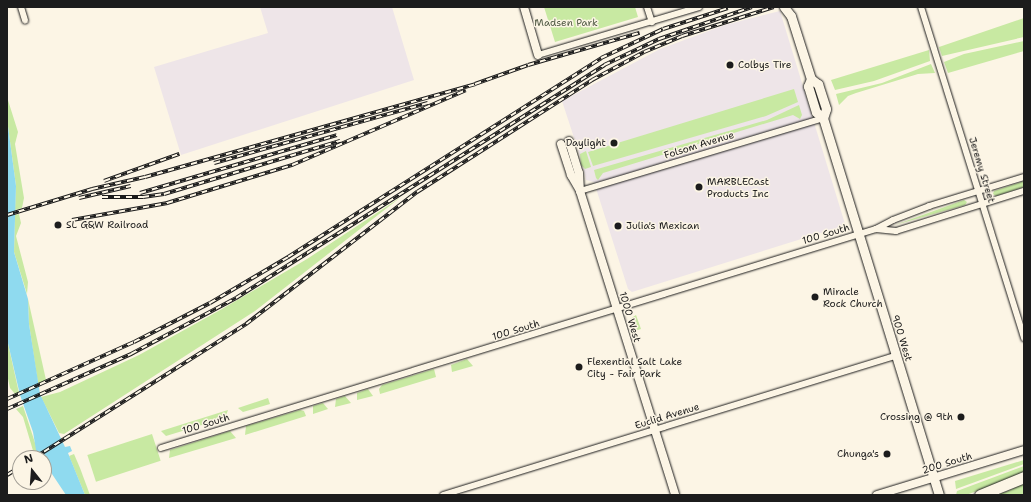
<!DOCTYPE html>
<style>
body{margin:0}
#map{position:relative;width:1031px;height:502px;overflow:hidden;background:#fcf5e5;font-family:"Shantell Sans",sans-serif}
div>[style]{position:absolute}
.built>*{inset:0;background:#eee5e8}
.green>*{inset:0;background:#c8e9a2;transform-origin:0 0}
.water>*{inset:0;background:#8fdaef}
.roads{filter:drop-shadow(0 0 1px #1c1c1c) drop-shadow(0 0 1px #1c1c1c)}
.minor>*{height:6px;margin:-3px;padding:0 3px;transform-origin:3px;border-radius:3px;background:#fcf5e5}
.tertiary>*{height:8px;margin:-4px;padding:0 4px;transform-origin:4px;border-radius:4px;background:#fcf5e5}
.secondary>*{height:9px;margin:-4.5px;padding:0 4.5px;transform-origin:4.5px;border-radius:4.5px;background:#fcf5e5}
.motorway>*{height:11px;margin:-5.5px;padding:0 5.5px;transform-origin:5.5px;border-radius:5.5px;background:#fcf5e5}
.rail>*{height:3.5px;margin-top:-1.75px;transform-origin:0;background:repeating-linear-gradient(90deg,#fcf5e5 0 6px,#1c1c1c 0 12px);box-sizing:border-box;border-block:1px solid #1c1c1c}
.dots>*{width:11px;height:11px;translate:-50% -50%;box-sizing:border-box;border:2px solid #fcf5e5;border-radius:50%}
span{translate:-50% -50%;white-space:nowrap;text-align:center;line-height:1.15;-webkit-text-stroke:3px #fcf5e5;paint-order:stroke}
.park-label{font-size:10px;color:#505a44}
.poi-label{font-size:10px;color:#1c1c1c}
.left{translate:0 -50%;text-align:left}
.right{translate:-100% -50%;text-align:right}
.street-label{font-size:10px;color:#1c1c1c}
.frame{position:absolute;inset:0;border:8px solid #1c1c1c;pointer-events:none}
.north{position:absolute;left:12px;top:450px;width:40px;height:40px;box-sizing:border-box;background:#fcf5e5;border:1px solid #a29e95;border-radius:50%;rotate:343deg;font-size:11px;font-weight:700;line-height:16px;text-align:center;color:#1c1c1c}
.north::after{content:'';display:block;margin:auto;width:14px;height:18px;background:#1c1c1c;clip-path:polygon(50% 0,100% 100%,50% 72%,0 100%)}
</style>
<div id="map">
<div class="built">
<div style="clip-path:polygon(260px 7px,392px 7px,414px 80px,181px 155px,154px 67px,268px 33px)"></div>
<div style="clip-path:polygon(780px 11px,845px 224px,844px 230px,836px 235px,827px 231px,632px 292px,628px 289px,594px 182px,586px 180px,582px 162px,562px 101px,660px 49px,725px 25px)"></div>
</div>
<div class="green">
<div style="clip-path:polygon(544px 7px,635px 7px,638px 17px,555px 42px)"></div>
<div style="clip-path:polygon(1024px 18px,1024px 37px,942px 56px,939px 47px)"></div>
<div style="clip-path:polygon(1024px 41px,1024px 51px,948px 73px,944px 62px,964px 54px)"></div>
<div style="clip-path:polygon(929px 50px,930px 61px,874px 81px,835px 90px,831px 80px)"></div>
<div style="clip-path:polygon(931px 64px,935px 73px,918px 74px,856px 93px,848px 96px,839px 105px,836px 94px,882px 83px)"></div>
<div style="clip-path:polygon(794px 89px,798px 102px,766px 116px,593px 166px,588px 152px)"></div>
<div style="clip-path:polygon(7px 97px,18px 132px,15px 144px,24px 198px,22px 208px,15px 210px,16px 186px,7px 119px)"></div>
<div style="clip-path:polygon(799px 105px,802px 115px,800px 119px,793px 115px,603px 173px,598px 180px,596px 178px,594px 170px,767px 120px)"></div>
<div style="clip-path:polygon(586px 151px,591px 167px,585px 169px,581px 165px,580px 154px)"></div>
<div style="clip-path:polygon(1024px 181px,1024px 187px,996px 196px,993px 194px,994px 191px)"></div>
<div style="clip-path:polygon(401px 197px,255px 311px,64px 434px,59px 433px,41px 397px,60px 392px,139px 355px,222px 309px,307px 259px)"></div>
<div style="clip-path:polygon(964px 200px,967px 202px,965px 205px,895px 225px)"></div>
<div style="clip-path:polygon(19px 214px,21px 223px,16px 236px,28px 282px,27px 294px,14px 252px,15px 215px)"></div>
<div style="clip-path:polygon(28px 299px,46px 380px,38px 384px,29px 324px)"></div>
<div style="clip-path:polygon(636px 315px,641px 329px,634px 331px,632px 330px,630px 319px)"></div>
<div style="clip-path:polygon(7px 339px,19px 393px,15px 394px,10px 388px,7px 374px)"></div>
<div style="clip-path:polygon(467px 359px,473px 366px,452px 372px,451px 365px)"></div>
<div style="clip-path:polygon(434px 369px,436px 377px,380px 394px,379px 389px,382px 385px)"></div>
<div style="clip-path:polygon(368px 389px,373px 396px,357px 400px,357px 393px)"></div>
<div style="clip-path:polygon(345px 396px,351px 403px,335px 407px,336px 399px)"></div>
<div style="clip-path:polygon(268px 398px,270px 404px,243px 412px,238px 408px)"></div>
<div style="clip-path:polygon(323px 403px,328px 409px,313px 414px,313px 406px)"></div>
<div style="clip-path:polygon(23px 406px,38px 452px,34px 454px,23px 417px,16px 409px)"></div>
<div style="clip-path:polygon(228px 410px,225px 418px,166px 436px,161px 431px)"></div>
<div style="clip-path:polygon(300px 410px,304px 411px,306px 416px,245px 435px,246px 426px)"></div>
<div style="clip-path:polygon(230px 431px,236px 438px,169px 458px,170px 450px)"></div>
<div style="left:152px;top:434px;width:28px;height:68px;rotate:72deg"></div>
<div style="clip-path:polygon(74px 454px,80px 468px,90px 495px,85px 495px,69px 456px)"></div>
<div style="clip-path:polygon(1024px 460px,1024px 464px,956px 489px,955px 481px)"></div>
<div style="clip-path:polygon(1024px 466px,1024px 472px,999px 483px,966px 495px,956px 495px,957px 491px)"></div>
<div style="clip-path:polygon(1024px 483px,1024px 495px,995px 495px,1008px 491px)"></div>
</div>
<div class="water">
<div style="clip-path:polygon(7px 119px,16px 186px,14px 252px,28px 299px,29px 324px,40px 394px,65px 447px,70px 446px,72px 451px,68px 453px,85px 495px,66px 495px,36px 450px,33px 432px,20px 395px,7px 339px)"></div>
</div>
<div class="roads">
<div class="minor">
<div style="left:21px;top:7px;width:14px;rotate:73deg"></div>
<div style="left:647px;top:7px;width:16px;rotate:72deg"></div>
<div style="left:921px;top:7px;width:347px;rotate:72.7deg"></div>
<div style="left:538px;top:55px;width:168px;rotate:-16.6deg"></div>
<div style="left:580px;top:191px;width:254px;rotate:-16.7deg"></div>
<div style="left:876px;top:229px;width:20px;rotate:6deg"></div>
<div style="left:896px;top:231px;width:134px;rotate:-17.4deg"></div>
<div style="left:161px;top:448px;width:748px;rotate:-17.03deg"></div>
<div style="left:876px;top:229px;width:19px;rotate:-28deg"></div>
<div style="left:893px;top:220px;width:39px;rotate:-21deg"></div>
<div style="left:929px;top:206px;width:99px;rotate:-17deg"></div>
<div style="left:443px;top:495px;width:474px;rotate:-17.1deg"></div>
</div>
<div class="tertiary">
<div style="left:524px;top:7px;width:50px;rotate:73.7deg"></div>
<div style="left:569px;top:141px;width:34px;rotate:73deg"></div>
<div style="left:579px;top:173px;width:18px;rotate:87deg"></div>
<div style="left:580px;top:191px;width:318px;rotate:72.6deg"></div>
<div style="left:561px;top:144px;width:33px;rotate:72deg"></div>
<div style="left:571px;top:175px;width:16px;rotate:60deg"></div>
<div style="left:877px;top:495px;width:154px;rotate:-17deg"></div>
</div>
<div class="secondary">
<div style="left:784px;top:7px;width:11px;rotate:52deg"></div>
<div style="left:791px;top:16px;width:66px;rotate:72.4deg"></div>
<div style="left:811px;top:79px;width:8px;rotate:113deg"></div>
<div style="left:808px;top:86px;width:27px;rotate:73deg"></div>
<div style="left:816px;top:112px;width:9px;rotate:41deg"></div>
<div style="left:823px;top:118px;width:394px;rotate:72.9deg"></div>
<div style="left:811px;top:79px;width:9px;rotate:36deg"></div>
<div style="left:818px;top:84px;width:26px;rotate:72deg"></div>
<div style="left:826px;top:109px;width:9px;rotate:108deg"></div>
</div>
<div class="motorway">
<div style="left:980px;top:495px;width:48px;rotate:-22.2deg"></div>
</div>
</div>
<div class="rail">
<div style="left:214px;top:163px;width:222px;rotate:-15.7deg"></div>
<div style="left:104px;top:181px;width:80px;rotate:-19.8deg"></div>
<div style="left:140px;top:193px;width:205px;rotate:-16.4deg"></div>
<div style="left:102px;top:197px;width:41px"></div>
<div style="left:143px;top:197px;width:21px;rotate:-8deg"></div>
<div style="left:164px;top:194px;width:184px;rotate:-16.8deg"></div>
<div style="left:79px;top:198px;width:53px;rotate:-13deg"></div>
<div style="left:7px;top:215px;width:89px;rotate:-17deg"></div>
<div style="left:92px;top:189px;width:54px;rotate:-12.8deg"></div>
<div style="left:145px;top:177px;width:343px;rotate:-15.7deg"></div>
<div style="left:475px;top:84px;width:56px;rotate:-19.7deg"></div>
<div style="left:528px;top:65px;width:116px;rotate:-16.1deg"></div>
<div style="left:72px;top:220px;width:97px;rotate:-10.1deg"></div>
<div style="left:167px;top:203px;width:131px;rotate:-16.9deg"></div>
<div style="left:292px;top:165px;width:189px;rotate:-23.3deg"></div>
<div style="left:7px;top:399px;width:139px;rotate:-24.2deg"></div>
<div style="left:134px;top:342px;width:85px;rotate:-27.2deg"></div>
<div style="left:210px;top:303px;width:91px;rotate:-30.5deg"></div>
<div style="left:288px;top:257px;width:371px;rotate:-32.4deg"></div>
<div style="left:601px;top:58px;width:68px;rotate:-25.1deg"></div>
<div style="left:663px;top:29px;width:68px;rotate:-17.9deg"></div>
<div style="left:7px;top:409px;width:136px;rotate:-23.9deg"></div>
<div style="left:131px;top:354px;width:119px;rotate:-28.1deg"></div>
<div style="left:236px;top:298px;width:436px;rotate:-32.3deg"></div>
<div style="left:604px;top:65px;width:61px;rotate:-25.3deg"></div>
<div style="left:659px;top:39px;width:98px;rotate:-19deg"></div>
<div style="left:34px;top:458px;width:251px;rotate:-32.3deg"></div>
<div style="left:246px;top:324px;width:216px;rotate:-37.7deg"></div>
<div style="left:417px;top:192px;width:208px;rotate:-32.6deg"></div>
<div style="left:592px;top:80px;width:59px;rotate:-28.3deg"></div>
<div style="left:644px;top:52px;width:41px;rotate:-22.8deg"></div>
<div style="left:682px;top:36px;width:96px;rotate:-17.5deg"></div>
<div style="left:7px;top:475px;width:15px;rotate:-32deg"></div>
</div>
<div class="dots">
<div style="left:730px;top:65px;background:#1c1c1c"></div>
<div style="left:614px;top:143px;background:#1c1c1c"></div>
<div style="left:699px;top:187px;background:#1c1c1c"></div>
<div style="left:58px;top:225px;background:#1c1c1c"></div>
<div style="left:618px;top:226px;background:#1c1c1c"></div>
<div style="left:815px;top:297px;background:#1c1c1c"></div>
<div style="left:579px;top:367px;background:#1c1c1c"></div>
<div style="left:961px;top:417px;background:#1c1c1c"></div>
<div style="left:887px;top:454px;background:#1c1c1c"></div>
</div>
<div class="park-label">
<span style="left:566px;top:23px">Madsen Park</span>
</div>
<div class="poi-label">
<span class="left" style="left:738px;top:65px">Colbys Tire</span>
<span class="right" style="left:606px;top:143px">Daylight</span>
<span class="left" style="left:707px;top:187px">MARBLECast<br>Products Inc</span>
<span class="left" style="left:66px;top:225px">SL G&amp;W Railroad</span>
<span class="left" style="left:626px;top:226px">Julia's Mexican</span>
<span class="left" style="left:823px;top:297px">Miracle<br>Rock Church</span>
<span class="left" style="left:587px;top:367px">Flexential Salt Lake<br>City - Fair Park</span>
<span class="right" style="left:953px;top:417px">Crossing @ 9th</span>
<span class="right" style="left:879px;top:454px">Chunga's</span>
</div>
<div class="street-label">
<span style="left:699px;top:145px;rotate:-17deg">Folsom Avenue</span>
<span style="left:982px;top:170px;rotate:73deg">Jeremy Street</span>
<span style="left:826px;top:234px;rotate:-17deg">100 South</span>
<span style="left:630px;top:317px;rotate:73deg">1000 West</span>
<span style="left:516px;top:330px;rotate:-17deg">100 South</span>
<span style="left:902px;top:338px;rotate:73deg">900 West</span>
<span style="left:667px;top:416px;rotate:-17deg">Euclid Avenue</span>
<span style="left:206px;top:424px;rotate:-17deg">100 South</span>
<span style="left:947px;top:463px;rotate:-17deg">200 South</span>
</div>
<div class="frame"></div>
<div class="north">N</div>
</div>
